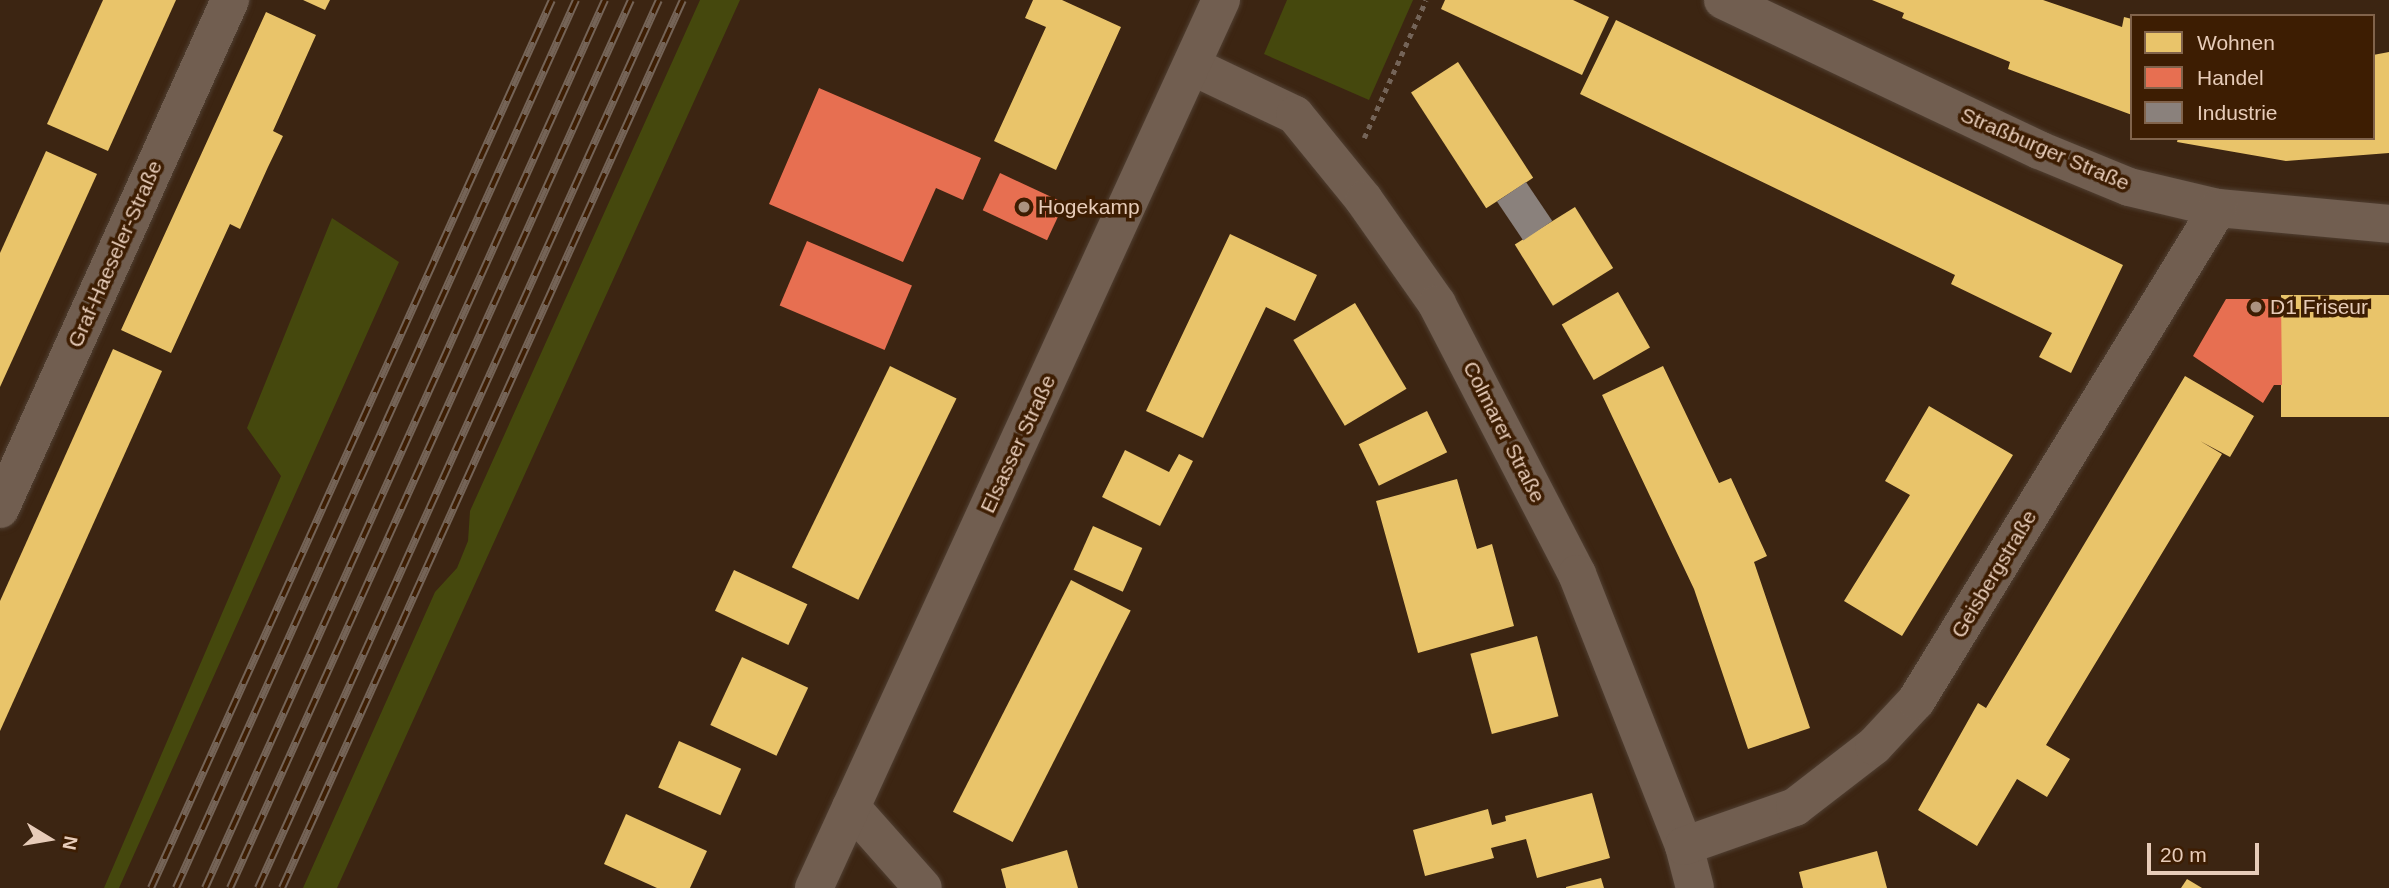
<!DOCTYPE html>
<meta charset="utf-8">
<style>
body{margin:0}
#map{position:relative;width:2389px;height:888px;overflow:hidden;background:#3c2512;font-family:Helvetica,sans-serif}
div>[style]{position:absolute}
.green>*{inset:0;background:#45480d}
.homes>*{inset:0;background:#e9c46a;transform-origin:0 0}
.shops>*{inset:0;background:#e76f51;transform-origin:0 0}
.industry>*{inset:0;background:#8a817c;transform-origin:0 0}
.path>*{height:4.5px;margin-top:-2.25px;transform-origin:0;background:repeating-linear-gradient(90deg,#746458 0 5px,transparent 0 10px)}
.roads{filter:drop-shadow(0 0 2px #503f32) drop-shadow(0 0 2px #503f32)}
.minor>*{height:38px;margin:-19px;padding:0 19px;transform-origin:19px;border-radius:19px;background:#715e50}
.rail>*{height:8px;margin-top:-4px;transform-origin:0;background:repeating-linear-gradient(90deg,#3d1d02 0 16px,#756457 0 32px);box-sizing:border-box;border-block:2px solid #756457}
.dots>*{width:19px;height:19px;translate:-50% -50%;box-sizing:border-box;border:4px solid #3d1d02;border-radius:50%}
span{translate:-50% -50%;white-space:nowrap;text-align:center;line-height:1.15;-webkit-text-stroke:7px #3d1d02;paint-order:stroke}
.street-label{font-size:21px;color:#e7ccb9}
.poi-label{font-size:21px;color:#e7ccb9}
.left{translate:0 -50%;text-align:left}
.legend{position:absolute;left:2130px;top:14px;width:245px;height:126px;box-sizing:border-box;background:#3d1d02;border:2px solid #81634b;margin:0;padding:9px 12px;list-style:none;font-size:21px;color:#e7ccb9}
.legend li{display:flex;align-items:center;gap:14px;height:35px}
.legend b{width:35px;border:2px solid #81634b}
.north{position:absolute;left:14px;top:804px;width:70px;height:70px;-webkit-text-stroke:5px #3d1d02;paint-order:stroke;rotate:101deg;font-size:19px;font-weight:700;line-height:28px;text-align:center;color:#e7ccb9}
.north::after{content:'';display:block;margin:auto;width:24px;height:32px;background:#e7ccb9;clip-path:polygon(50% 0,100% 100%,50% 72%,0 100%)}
.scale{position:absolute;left:2147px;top:843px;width:112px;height:32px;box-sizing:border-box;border:4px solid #e7ccb9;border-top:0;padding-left:9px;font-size:21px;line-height:24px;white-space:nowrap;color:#e7ccb9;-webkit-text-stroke:5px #3d1d02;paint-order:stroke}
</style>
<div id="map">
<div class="green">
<div style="clip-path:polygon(700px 0,740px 0,337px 888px,303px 888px,435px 592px,457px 568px,468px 541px,470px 511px)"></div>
<div style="clip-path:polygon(1287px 0,1413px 0,1369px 100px,1264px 54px)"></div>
<div style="clip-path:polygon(332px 218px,399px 262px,119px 888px,104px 888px,281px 476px,247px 428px)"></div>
</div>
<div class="homes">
<div style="clip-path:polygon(103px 0,176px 0,108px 151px,47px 124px)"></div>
<div style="clip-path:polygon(303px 0,330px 0,325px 10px)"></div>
<div style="clip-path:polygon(1033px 0,1062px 0,1121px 27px,1056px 170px,994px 141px,1046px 27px,1025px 18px)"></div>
<div style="clip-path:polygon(1445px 0,1573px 0,1609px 17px,1582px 75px,1441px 9px)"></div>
<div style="clip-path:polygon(1872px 0,2043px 0,2122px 27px,2124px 17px,2132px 19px,2132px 115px,2008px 69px,2010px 62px,1902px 18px,1904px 13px)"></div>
<div style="clip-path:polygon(266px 12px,316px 35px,273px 131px,283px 136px,268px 167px,240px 229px,230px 224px,171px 353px,121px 330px)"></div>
<div style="clip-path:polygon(1616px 20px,2123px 265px,2071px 373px,2039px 357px,2052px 333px,1951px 284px,1955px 275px,1580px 94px)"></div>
<div style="clip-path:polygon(2389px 52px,2389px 153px,2286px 161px,2177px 142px,2178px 138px,2373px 138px,2373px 55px)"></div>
<div style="left:1458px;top:62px;width:138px;height:56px;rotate:57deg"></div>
<div style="clip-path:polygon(46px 151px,97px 174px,0 387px,0 253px)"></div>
<div style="left:1575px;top:207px;width:72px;height:71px;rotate:58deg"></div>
<div style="clip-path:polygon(1230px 234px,1317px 275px,1295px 321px,1266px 307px,1203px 438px,1146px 411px)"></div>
<div style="left:1618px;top:292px;width:64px;height:65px;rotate:60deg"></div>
<div style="left:2389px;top:295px;width:122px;height:108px;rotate:90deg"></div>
<div style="left:1355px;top:303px;width:100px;height:72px;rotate:59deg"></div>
<div style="clip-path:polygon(113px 349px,162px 371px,0 731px,0 601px)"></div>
<div style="left:890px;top:366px;width:74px;height:224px;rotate:26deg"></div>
<div style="clip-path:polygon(1663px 366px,1719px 483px,1731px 478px,1767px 556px,1754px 562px,1810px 728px,1748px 749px,1694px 589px,1602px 395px)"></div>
<div style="clip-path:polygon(2185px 376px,2254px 416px,2230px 457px,2200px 441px,2222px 454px,2046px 745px,2070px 759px,2047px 797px,2017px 779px,1977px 846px,1918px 810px,1978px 703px,1986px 708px)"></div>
<div style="clip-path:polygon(1929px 406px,2013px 455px,1902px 636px,1844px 601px,1910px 495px,1885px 481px)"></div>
<div style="left:1427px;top:411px;width:46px;height:76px;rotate:64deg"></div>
<div style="clip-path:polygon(1125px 450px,1169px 472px,1179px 454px,1193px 461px,1160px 526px,1102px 497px)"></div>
<div style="clip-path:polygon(1457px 479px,1477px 549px,1492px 544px,1514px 626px,1418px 653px,1376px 501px)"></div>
<div style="left:1093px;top:526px;width:54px;height:48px;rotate:24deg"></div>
<div style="left:734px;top:570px;width:81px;height:45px;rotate:25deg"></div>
<div style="left:1071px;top:580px;width:67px;height:260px;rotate:27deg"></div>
<div style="left:1537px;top:636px;width:83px;height:69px;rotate:75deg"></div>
<div style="left:742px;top:657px;width:73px;height:75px;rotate:25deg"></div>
<div style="left:679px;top:741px;width:68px;height:51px;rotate:24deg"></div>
<div style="clip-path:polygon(1592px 793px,1610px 858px,1537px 878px,1526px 839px,1491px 848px,1494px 858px,1425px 876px,1413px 830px,1488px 809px,1492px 825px,1506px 821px,1505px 816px)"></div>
<div style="clip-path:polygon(626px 814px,707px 851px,690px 888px,657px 888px,604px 864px)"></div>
<div style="clip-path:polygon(1067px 850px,1078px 888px,1006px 888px,1001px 869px)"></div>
<div style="clip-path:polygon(1877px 851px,1887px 888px,1803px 888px,1799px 872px)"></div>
<div style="clip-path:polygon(1601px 878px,1604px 888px,1566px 888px,1566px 887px)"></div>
<div style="clip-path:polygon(2187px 879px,2202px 888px,2181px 888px)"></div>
</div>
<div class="shops">
<div style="clip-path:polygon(819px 88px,981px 158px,963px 200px,936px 188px,903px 262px,769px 204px)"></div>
<div style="left:1000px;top:173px;width:71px;height:41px;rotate:25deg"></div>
<div style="left:807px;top:241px;width:114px;height:70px;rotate:23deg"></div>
<div style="clip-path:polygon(2226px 299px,2281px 299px,2282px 385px,2274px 385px,2263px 403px,2193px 356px)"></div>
</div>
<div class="industry">
<div style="left:1526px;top:182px;width:47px;height:35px;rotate:56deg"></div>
</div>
<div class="path">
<div style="left:1364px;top:138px;width:151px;rotate:-65.8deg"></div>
</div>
<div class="roads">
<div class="minor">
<div style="left:1723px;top:0;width:350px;rotate:25.4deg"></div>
<div style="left:2039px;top:150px;width:97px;rotate:22.3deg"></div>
<div style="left:2129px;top:187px;width:91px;rotate:13.3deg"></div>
<div style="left:2218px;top:208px;width:172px;rotate:5.3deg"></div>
<div style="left:1192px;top:66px;width:114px;rotate:25.4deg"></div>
<div style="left:1295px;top:115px;width:109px;rotate:50.9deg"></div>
<div style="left:1364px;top:200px;width:127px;rotate:54.9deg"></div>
<div style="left:1437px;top:304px;width:304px;rotate:62.6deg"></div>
<div style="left:1577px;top:574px;width:292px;rotate:68.5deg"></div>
<div style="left:1684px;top:846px;width:43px;rotate:75.3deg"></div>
<div style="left:0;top:509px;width:559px;rotate:-65.68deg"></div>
<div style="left:851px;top:807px;width:108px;rotate:48.4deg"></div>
<div style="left:1684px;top:846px;width:118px;rotate:-19.4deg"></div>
<div style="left:1795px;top:807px;width:100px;rotate:-37.7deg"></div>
<div style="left:1874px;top:746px;width:62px;rotate:-47deg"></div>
<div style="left:1916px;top:701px;width:578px;rotate:-58.51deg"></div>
<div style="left:814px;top:888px;width:977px;rotate:-65.38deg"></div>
</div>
</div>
<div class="rail">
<div style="left:151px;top:888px;width:974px;rotate:-65.7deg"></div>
<div style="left:176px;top:888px;width:974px;rotate:-65.75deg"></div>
<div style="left:205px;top:888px;width:974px;rotate:-65.75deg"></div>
<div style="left:230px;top:888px;width:974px;rotate:-65.7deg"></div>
<div style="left:258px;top:888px;width:974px;rotate:-65.7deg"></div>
<div style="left:282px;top:888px;width:974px;rotate:-65.7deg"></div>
</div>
<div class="dots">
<div style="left:1024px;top:207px;background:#ab927f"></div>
<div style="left:2256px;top:307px;background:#ab927f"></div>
</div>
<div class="street-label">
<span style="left:2045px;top:149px;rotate:23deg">Straßburger Straße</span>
<span style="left:115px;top:254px;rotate:-66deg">Graf-Haeseler-Straße</span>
<span style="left:1504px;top:432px;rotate:63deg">Colmarer Straße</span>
<span style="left:1018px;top:444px;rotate:-65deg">Elsasser Straße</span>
<span style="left:1994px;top:574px;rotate:-59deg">Geisbergstraße</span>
</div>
<div class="poi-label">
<span class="left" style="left:1038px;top:207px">Hogekamp</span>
<span class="left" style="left:2270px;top:307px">D1 Friseur</span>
</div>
<ul class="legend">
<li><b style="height:19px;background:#e9c46a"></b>Wohnen</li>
<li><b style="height:19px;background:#e76f51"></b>Handel</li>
<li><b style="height:19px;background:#8a817c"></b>Industrie</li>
</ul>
<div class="north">N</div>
<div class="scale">20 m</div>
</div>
